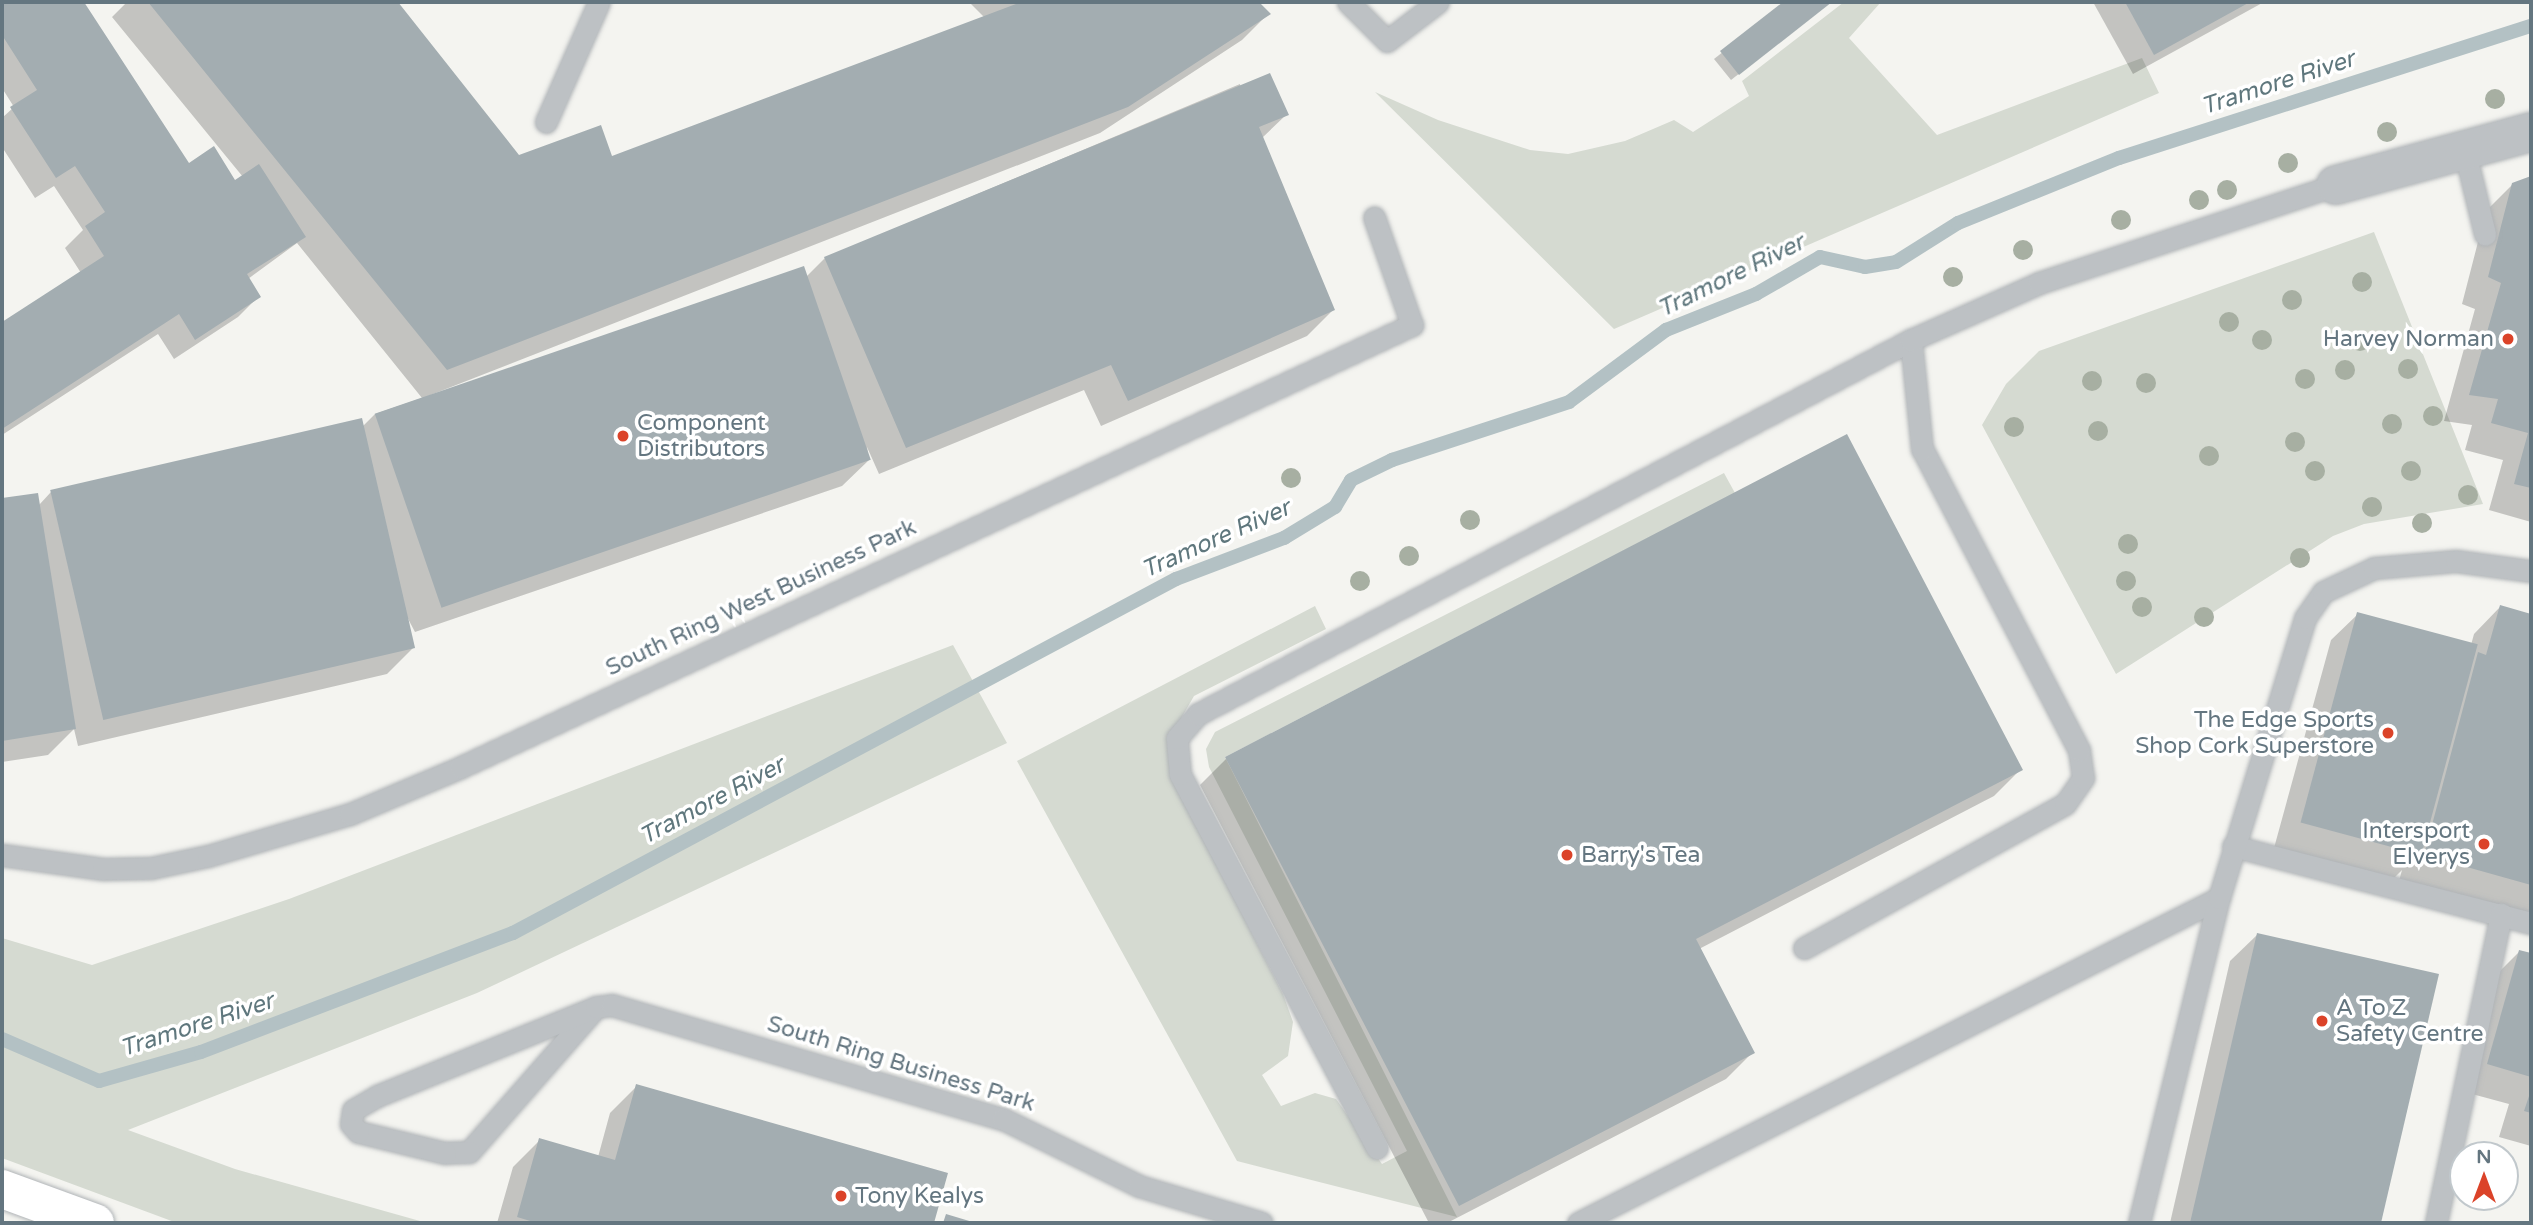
<!DOCTYPE html>
<style>
body{margin:0}
#map{position:relative;width:2533px;height:1225px;overflow:hidden;background:#f4f4f0;font-family:"Varela Round",sans-serif}
div>[style]{position:absolute}
.green>*{inset:0;background:#d5dad1}
.shadow>*{inset:0;background:#0003}
.stream>*{height:14px;margin:-7px;padding:0 7px;transform-origin:7px;border-radius:7px;background:#b3c1c4}
.building>*{inset:0;background:#a3adb1;transform-origin:0 0}
.roads{filter:drop-shadow(0 0 2px #b0b4b7) drop-shadow(0 0 2px #b0b4b7)}
.lane>*{height:21px;margin:-10.5px;padding:0 10.5px;transform-origin:10.5px;border-radius:10.5px;background:#bdc1c4}
.street>*{height:38px;margin:-19px;padding:0 19px;transform-origin:19px;border-radius:19px;background:#bdc1c4}
.highway>*{height:38px;margin:-19px;padding:0 19px;transform-origin:19px;border-radius:19px;background:#fff}
.trees>*{width:20px;height:20px;margin:-10px;border-radius:50%;background:#a7afa2}
.dots>*{width:19px;height:19px;translate:-50% -50%;box-sizing:border-box;border:4px solid #fff;border-radius:50%}
span{translate:-50% -50%;white-space:nowrap;text-align:center;line-height:1.15;-webkit-text-stroke:7px #fff;paint-order:stroke}
.poi-label{font-size:23px;color:#647680}
.right{translate:-100% -50%;text-align:right}
.left{translate:0 -50%;text-align:left}
.street-label{font-size:23px;color:#647680}
.water-label{font-size:24px;color:#5f777d;font-style:italic}
.frame{position:absolute;inset:0;border:4px solid #647680;pointer-events:none}
.north{position:absolute;left:2449px;top:1141px;width:70px;height:70px;box-sizing:border-box;background:#fff;border:2px solid #c1c8cc;border-radius:50%;rotate:0deg;font-size:19px;font-weight:700;line-height:28px;text-align:center;color:#647680}
.north::after{content:'';display:block;margin:auto;width:24px;height:32px;background:#db4329;clip-path:polygon(50% 0,100% 100%,50% 72%,0 100%)}
</style>
<div id="map">
<div class="green">
<div style="clip-path:polygon(1844px 2px,1881px 2px,1849px 38px,1937px 135px,2142px 58px,2159px 93px,1614px 329px,1375px 92px,1438px 120px,1530px 150px,1568px 154px,1625px 141px,1674px 120px,1693px 132px,1749px 96px,1742px 81px)"></div>
<div style="clip-path:polygon(2374px 232px,2483px 504px,2364px 524px,2333px 536px,2116px 674px,1982px 425px,2006px 384px,2039px 351px)"></div>
<div style="clip-path:polygon(1724px 473px,1735px 493px,1225px 757px,1457px 1217px,1237px 1161px,1017px 761px,1315px 606px,1326px 629px,1194px 696px,1168px 741px,1173px 779px,1283px 994px,1293px 1022px,1288px 1056px,1262px 1075px,1281px 1106px,1315px 1093px,1336px 1099px,1382px 1164px,1407px 1151px,1209px 767px,1206px 749px,1215px 732px)"></div>
<div style="clip-path:polygon(953px 645px,1007px 743px,477px 993px,128px 1130px,235px 1169px,427px 1223px,177px 1223px,2px 1158px,2px 938px,92px 965px,289px 899px)"></div>
</div>
<div class="shadow">
<div style="clip-path:polygon(2px 2px,82px 2px,188px 165px,235px 182px,243px 177px,112px 17px,127px 2px,396px 2px,519px 157px,611px 158px,986px 19px,969px 2px,1256px 2px,1268px 14px,1242px 40px,1100px 133px,428px 396px,806px 277px,825px 258px,1240px 84px,1241px 90px,1287px 114px,1262px 138px,1333px 310px,1307px 336px,1101px 426px,1084px 390px,879px 474px,867px 447px,869px 460px,842px 486px,415px 632px,406px 615px,414px 647px,387px 674px,78px 746px,74px 729px,48px 755px,2px 762px,2px 500px,37px 495px,39px 505px,51px 492px,362px 427px,375px 414px,422px 398px,297px 243px,248px 279px,259px 296px,238px 317px,174px 359px,158px 334px,2px 435px,2px 324px,81px 273px,65px 248px,83px 230px,54px 186px,35px 198px,2px 147px,2px 118px,14px 107px,2px 88px)"></div>
<div style="clip-path:polygon(1786px 2px,1831px 2px,1731px 80px,1714px 59px)"></div>
<div style="clip-path:polygon(2093px 2px,2264px 2px,2133px 74px)"></div>
<div style="clip-path:polygon(2531px 178px,2531px 522px,2489px 510px,2503px 460px,2465px 450px,2472px 425px,2444px 421px,2475px 309px,2462px 304px,2486px 211px,2513px 184px)"></div>
<div style="clip-path:polygon(2500px 607px,2531px 616px,2531px 919px,2399px 881px,2402px 870px,2392px 880px,2274px 848px,2331px 640px,2358px 614px,2471px 645px,2474px 634px)"></div>
<div style="clip-path:polygon(1226px 759px,2020px 770px,1994px 796px,1699px 949px,1753px 1052px,1726px 1079px,1447px 1223px,1429px 1223px,1200px 785px)"></div>
<div style="clip-path:polygon(2257px 935px,2437px 975px,2380px 1223px,2170px 1223px,2230px 961px)"></div>
<div style="clip-path:polygon(2519px 952px,2531px 955px,2531px 1146px,2499px 1137px,2509px 1104px,2461px 1091px,2493px 978px)"></div>
<div style="clip-path:polygon(637px 1086px,946px 1174px,932px 1223px,497px 1223px,513px 1167px,540px 1140px,598px 1157px,610px 1113px)"></div>
</div>
<div class="stream">
<div style="left:2px;top:1039px;width:106px;rotate:23.4deg"></div>
<div style="left:99px;top:1081px;width:106px;rotate:-15.9deg"></div>
<div style="left:201px;top:1052px;width:334px;rotate:-20.9deg"></div>
<div style="left:513px;top:933px;width:752px;rotate:-28.1deg"></div>
<div style="left:1176px;top:579px;width:116px;rotate:-20.8deg"></div>
<div style="left:1284px;top:538px;width:60px;rotate:-31.3deg"></div>
<div style="left:1335px;top:507px;width:31px;rotate:-59deg"></div>
<div style="left:1351px;top:480px;width:46px;rotate:-26deg"></div>
<div style="left:1392px;top:460px;width:186px;rotate:-18.1deg"></div>
<div style="left:1569px;top:402px;width:121px;rotate:-36.6deg"></div>
<div style="left:1666px;top:330px;width:97px;rotate:-21.8deg"></div>
<div style="left:1756px;top:294px;width:74px;rotate:-30deg"></div>
<div style="left:1820px;top:257px;width:46px;rotate:12.5deg"></div>
<div style="left:1865px;top:267px;width:31px;rotate:-9deg"></div>
<div style="left:1896px;top:262px;width:73px;rotate:-32.2deg"></div>
<div style="left:1958px;top:223px;width:174px;rotate:-22deg"></div>
<div style="left:2119px;top:158px;width:433px;rotate:-17.8deg"></div>
</div>
<div class="building">
<div style="clip-path:polygon(2px 2px,84px 2px,189px 163px,214px 146px,235px 180px,259px 164px,306px 237px,247px 274px,261px 297px,195px 340px,179px 314px,2px 429px,2px 322px,104px 256px,85px 226px,105px 212px,75px 166px,56px 178px,10px 107px,37px 90px,2px 35px)"></div>
<div style="clip-path:polygon(148px 2px,398px 2px,519px 155px,601px 125px,612px 156px,1021px 2px,1259px 2px,1271px 14px,1128px 107px,447px 370px)"></div>
<div style="clip-path:polygon(1783px 2px,1832px 2px,1739px 75px,1720px 51px)"></div>
<div style="clip-path:polygon(2125px 2px,2250px 2px,2154px 55px)"></div>
<div style="clip-path:polygon(1270px 73px,1289px 115px,1259px 127px,1335px 310px,1128px 401px,1111px 365px,906px 448px,824px 257px)"></div>
<div style="clip-path:polygon(2531px 176px,2531px 488px,2514px 484px,2528px 433px,2491px 423px,2498px 399px,2469px 395px,2501px 283px,2488px 277px,2512px 183px)"></div>
<div style="left:804px;top:266px;width:205px;height:454px;rotate:71deg"></div>
<div style="left:362px;top:418px;width:236px;height:320px;rotate:77deg"></div>
<div style="clip-path:polygon(1847px 434px,2023px 770px,1696px 939px,1755px 1053px,1459px 1206px,1225px 757px)"></div>
<div style="clip-path:polygon(38px 493px,76px 729px,2px 741px,2px 498px)"></div>
<div style="clip-path:polygon(2500px 605px,2531px 614px,2531px 885px,2424px 855px,2478px 652px,2486px 655px)"></div>
<div style="left:2357px;top:612px;width:125px;height:218px;rotate:15deg"></div>
<div style="clip-path:polygon(2257px 933px,2439px 974px,2381px 1223px,2190px 1223px)"></div>
<div style="clip-path:polygon(2519px 950px,2531px 953px,2531px 1077px,2487px 1064px)"></div>
<div style="clip-path:polygon(636px 1084px,948px 1173px,934px 1223px,537px 1223px,517px 1217px,539px 1138px,615px 1160px)"></div>
<div style="clip-path:polygon(2531px 1090px,2531px 1113px,2524px 1111px)"></div>
<div style="clip-path:polygon(946px 1214px,976px 1223px,943px 1223px)"></div>
</div>
<div class="roads">
<div class="lane">
<div style="left:1348px;top:2px;width:55px;rotate:45deg"></div>
<div style="left:1387px;top:41px;width:64px;rotate:-37.4deg"></div>
<div style="left:546px;top:122px;width:131px;rotate:-66.2deg"></div>
<div style="left:2464px;top:148px;width:89px;rotate:76.3deg"></div>
<div style="left:2233px;top:846px;width:308px;rotate:14.5deg"></div>
<div style="left:2px;top:855px;width:102px;rotate:7.9deg"></div>
<div style="left:103px;top:869px;width:48px;rotate:-1.2deg"></div>
<div style="left:151px;top:868px;width:58px;rotate:-11.9deg"></div>
<div style="left:208px;top:856px;width:148px;rotate:-16.5deg"></div>
<div style="left:350px;top:814px;width:121px;rotate:-22.9deg"></div>
<div style="left:461px;top:767px;width:1049px;rotate:-24.93deg"></div>
<div style="left:1412px;top:325px;width:114px;rotate:-109.4deg"></div>
<div style="left:1804px;top:948px;width:298px;rotate:-28.9deg"></div>
<div style="left:2065px;top:804px;width:32px;rotate:-55deg"></div>
<div style="left:2083px;top:778px;width:28px;rotate:-98deg"></div>
<div style="left:2079px;top:750px;width:339px;rotate:-117.5deg"></div>
<div style="left:1922px;top:449px;width:110px;rotate:-95.8deg"></div>
<div style="left:596px;top:1007px;width:193px;rotate:131.2deg"></div>
<div style="left:469px;top:1152px;width:24px;rotate:178deg"></div>
<div style="left:445px;top:1153px;width:89px;rotate:-166.4deg"></div>
<div style="left:358px;top:1132px;width:11px;rotate:-131deg"></div>
<div style="left:351px;top:1124px;width:14px;rotate:-82deg"></div>
<div style="left:353px;top:1110px;width:28px;rotate:-30deg"></div>
<div style="left:377px;top:1096px;width:236px;rotate:-22.1deg"></div>
<div style="left:596px;top:1007px;width:16px;rotate:-7deg"></div>
<div style="left:612px;top:1005px;width:407px;rotate:16.3deg"></div>
<div style="left:1003px;top:1119px;width:152px;rotate:26.2deg"></div>
<div style="left:1139px;top:1186px;width:128px;rotate:16.7deg"></div>
<div style="left:1377px;top:1148px;width:423px;rotate:-117.8deg"></div>
<div style="left:1180px;top:774px;width:36px;rotate:-95deg"></div>
<div style="left:1177px;top:738px;width:32px;rotate:-49deg"></div>
<div style="left:1198px;top:714px;width:805px;rotate:-27.68deg"></div>
<div style="left:1911px;top:340px;width:140px;rotate:-24deg"></div>
<div style="left:2039px;top:283px;width:313px;rotate:-18.3deg"></div>
<div style="left:1578px;top:1223px;width:719px;rotate:-26.89deg"></div>
<div style="left:2139px;top:1223px;width:335px;rotate:-76.2deg"></div>
<div style="left:2219px;top:898px;width:293px;rotate:-72.9deg"></div>
<div style="left:2305px;top:618px;width:32px;rotate:-55deg"></div>
<div style="left:2323px;top:592px;width:56px;rotate:-25.2deg"></div>
<div style="left:2374px;top:568px;width:82px;rotate:-4.9deg"></div>
<div style="left:2456px;top:561px;width:76px;rotate:7.6deg"></div>
<div style="left:2436px;top:1223px;width:316px;rotate:-78.1deg"></div>
</div>
<div class="street">
<div style="left:2336px;top:185px;width:202px;rotate:-15.2deg"></div>
</div>
<div class="highway">
<div style="left:2px;top:1189px;width:99px;rotate:20.1deg"></div>
</div>
</div>
<div class="trees">
<div style="left:2495px;top:99px"></div>
<div style="left:2387px;top:132px"></div>
<div style="left:2288px;top:163px"></div>
<div style="left:2227px;top:190px"></div>
<div style="left:2199px;top:200px"></div>
<div style="left:2121px;top:220px"></div>
<div style="left:2023px;top:250px"></div>
<div style="left:1953px;top:277px"></div>
<div style="left:2362px;top:282px"></div>
<div style="left:2292px;top:300px"></div>
<div style="left:2229px;top:322px"></div>
<div style="left:2262px;top:340px"></div>
<div style="left:2360px;top:341px"></div>
<div style="left:2408px;top:369px"></div>
<div style="left:2345px;top:370px"></div>
<div style="left:2305px;top:379px"></div>
<div style="left:2092px;top:381px"></div>
<div style="left:2146px;top:383px"></div>
<div style="left:2433px;top:416px"></div>
<div style="left:2392px;top:424px"></div>
<div style="left:2014px;top:427px"></div>
<div style="left:2098px;top:431px"></div>
<div style="left:2295px;top:442px"></div>
<div style="left:2209px;top:456px"></div>
<div style="left:2315px;top:471px"></div>
<div style="left:2411px;top:471px"></div>
<div style="left:1291px;top:478px"></div>
<div style="left:2468px;top:495px"></div>
<div style="left:2372px;top:507px"></div>
<div style="left:1470px;top:520px"></div>
<div style="left:2422px;top:523px"></div>
<div style="left:2128px;top:544px"></div>
<div style="left:1409px;top:556px"></div>
<div style="left:2300px;top:558px"></div>
<div style="left:1360px;top:581px"></div>
<div style="left:2126px;top:581px"></div>
<div style="left:2142px;top:607px"></div>
<div style="left:2204px;top:617px"></div>
</div>
<div class="dots">
<div style="left:2508px;top:339px;background:#db4329"></div>
<div style="left:623px;top:436px;background:#db4329"></div>
<div style="left:2388px;top:733px;background:#db4329"></div>
<div style="left:2484px;top:844px;background:#db4329"></div>
<div style="left:1567px;top:855px;background:#db4329"></div>
<div style="left:2322px;top:1021px;background:#db4329"></div>
<div style="left:841px;top:1196px;background:#db4329"></div>
</div>
<div class="poi-label">
<span class="right" style="left:2494px;top:339px">Harvey Norman</span>
<span class="left" style="left:637px;top:436px">Component<br>Distributors</span>
<span class="right" style="left:2374px;top:733px">The Edge Sports<br>Shop Cork Superstore</span>
<span class="right" style="left:2470px;top:844px">Intersport<br>Elverys</span>
<span class="left" style="left:1581px;top:855px">Barry's Tea</span>
<span class="left" style="left:2336px;top:1021px">A To Z<br>Safety Centre</span>
<span class="left" style="left:855px;top:1196px">Tony Kealys</span>
</div>
<div class="street-label">
<span style="left:761px;top:598px;rotate:-25deg">South Ring West Business Park</span>
<span style="left:901px;top:1064px;rotate:17deg">South Ring Business Park</span>
</div>
<div class="water-label">
<span style="left:2278px;top:83px;rotate:-18deg">Tramore River</span>
<span style="left:1731px;top:276px;rotate:-26deg">Tramore River</span>
<span style="left:1216px;top:539px;rotate:-24deg">Tramore River</span>
<span style="left:712px;top:801px;rotate:-28deg">Tramore River</span>
<span style="left:197px;top:1025px;rotate:-18deg">Tramore River</span>
</div>
<div class="frame"></div>
<div class="north">N</div>
</div>
